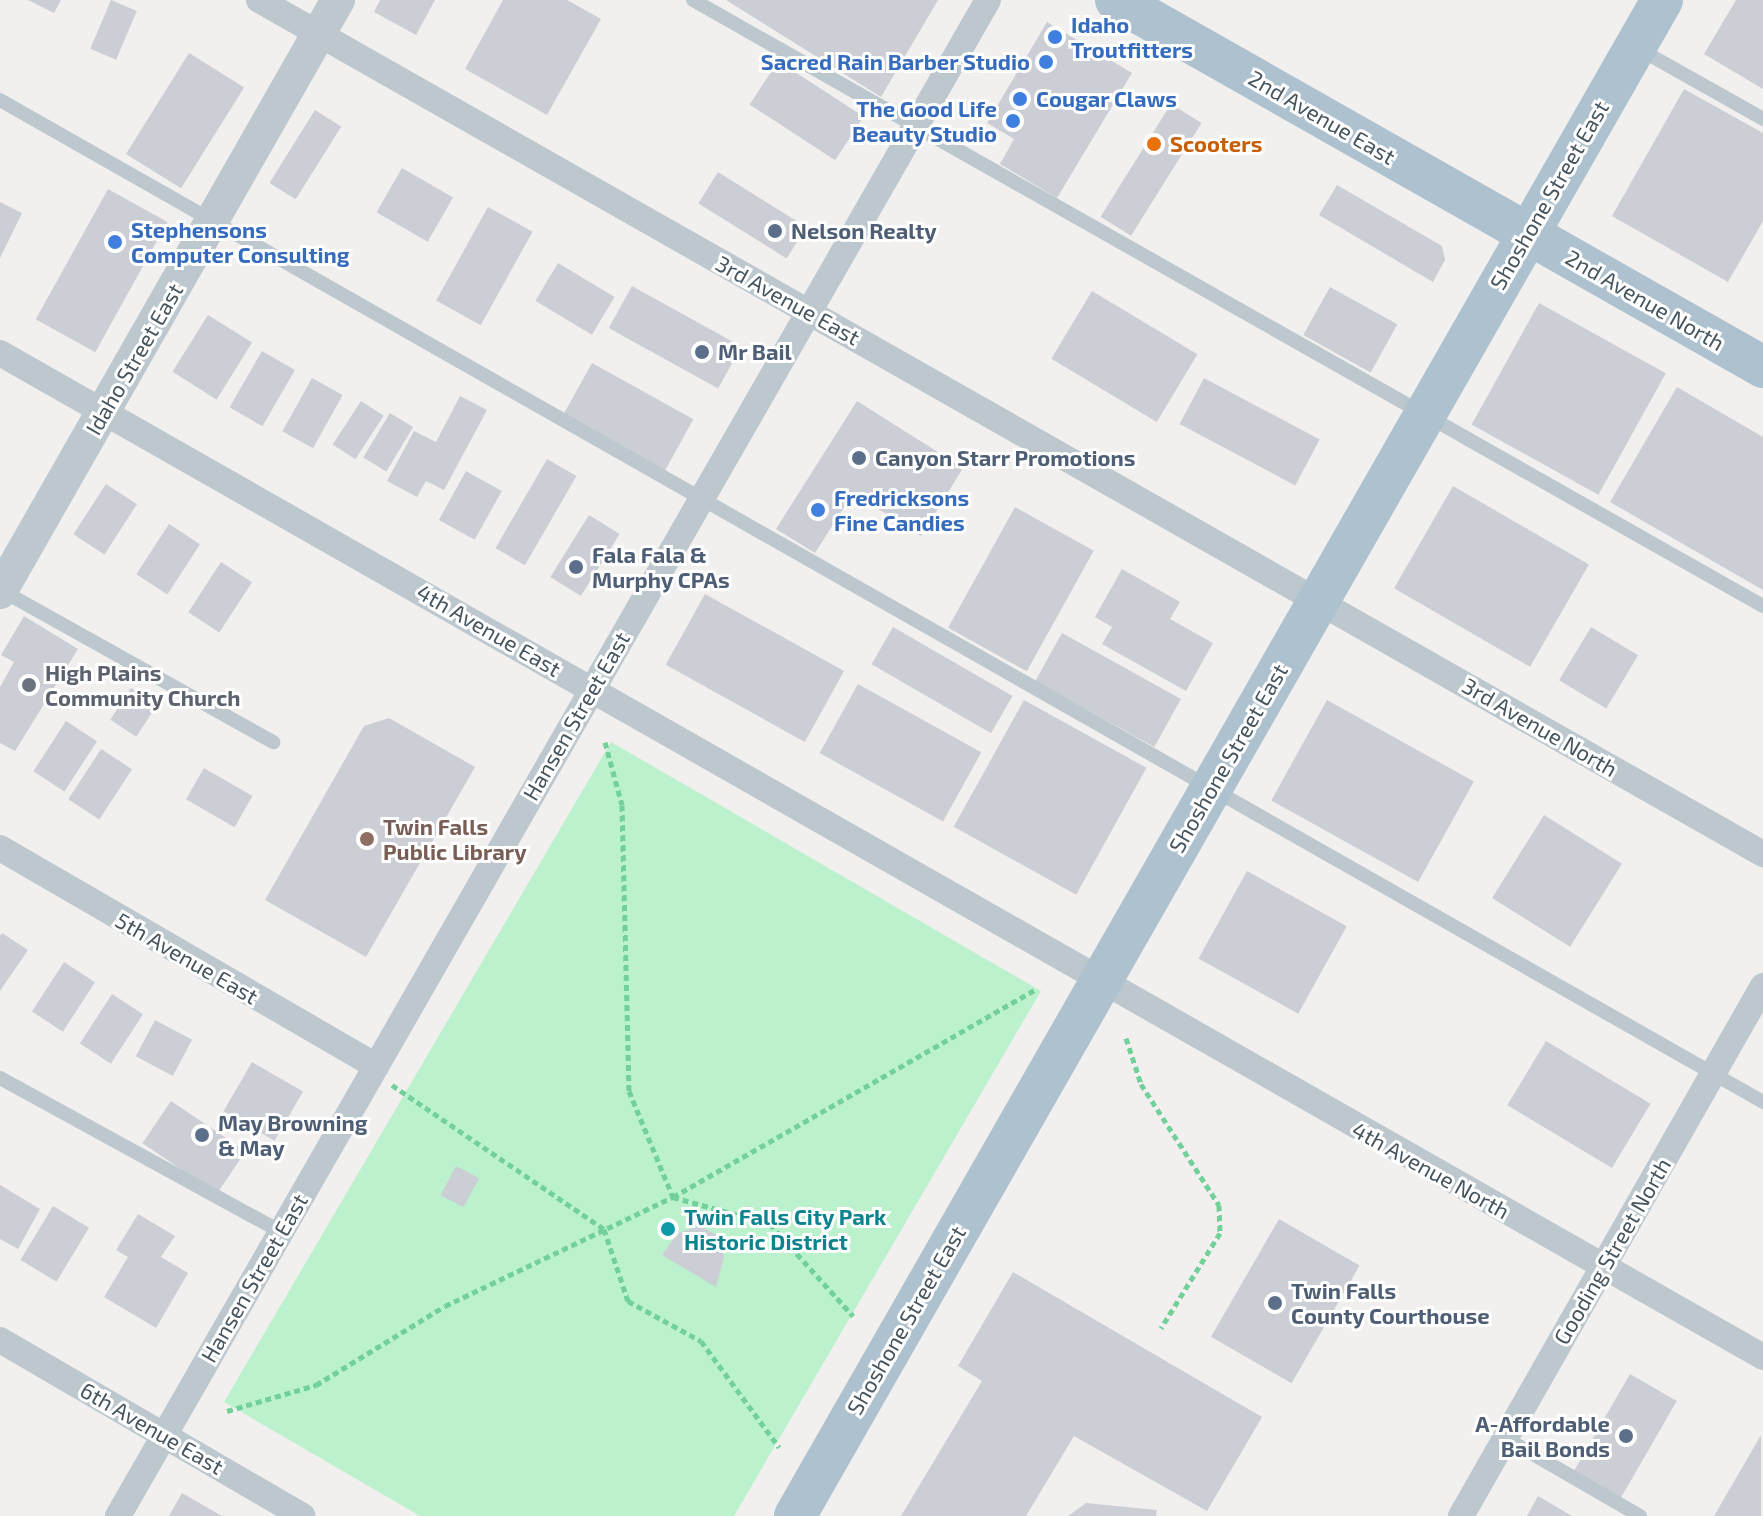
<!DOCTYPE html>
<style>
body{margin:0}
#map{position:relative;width:1763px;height:1516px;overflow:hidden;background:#f2efef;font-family:"Exo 2",sans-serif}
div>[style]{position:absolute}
.green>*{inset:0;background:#bbf1cc}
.building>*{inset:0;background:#cbced4;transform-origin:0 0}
.path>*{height:5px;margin-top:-2.5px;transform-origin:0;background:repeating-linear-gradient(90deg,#72d09b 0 6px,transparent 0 10px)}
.service>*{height:14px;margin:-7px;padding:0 7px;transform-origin:7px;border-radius:7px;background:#bcc8ce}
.minor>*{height:26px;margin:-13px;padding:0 13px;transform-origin:13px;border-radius:13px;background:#bcc8ce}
.tertiary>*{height:34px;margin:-17px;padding:0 17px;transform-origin:17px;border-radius:17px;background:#bcc8ce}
.primary>*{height:42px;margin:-21px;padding:0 21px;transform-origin:21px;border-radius:21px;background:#adc1cf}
.dots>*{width:22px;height:22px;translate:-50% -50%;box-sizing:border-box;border:4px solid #fff;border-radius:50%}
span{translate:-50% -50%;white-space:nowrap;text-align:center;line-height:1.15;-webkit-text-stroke:6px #fff;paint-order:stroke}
.shop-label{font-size:22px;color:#366cbe;font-weight:700}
.left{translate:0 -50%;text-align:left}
.right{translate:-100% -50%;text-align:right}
.street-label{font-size:22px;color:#46545d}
.food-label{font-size:22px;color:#c56008;font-weight:700}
.service-label{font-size:22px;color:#4e5e75;font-weight:700}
.worship-label{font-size:22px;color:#5b616d;font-weight:700}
.education-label{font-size:22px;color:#785e54;font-weight:700}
.culture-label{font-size:22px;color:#0d838f;font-weight:700}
</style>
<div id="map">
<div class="green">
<div style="clip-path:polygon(611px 742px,1041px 991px,734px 1516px,420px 1516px,224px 1402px)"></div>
</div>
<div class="building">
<div style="clip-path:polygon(28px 0,61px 0,54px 13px)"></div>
<div style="left:111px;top:0;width:28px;height:53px;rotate:23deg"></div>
<div style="clip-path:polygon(380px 0,435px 0,416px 35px,374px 12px)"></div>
<div style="clip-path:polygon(503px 0,567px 0,601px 19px,547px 115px,465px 69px)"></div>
<div style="clip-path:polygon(726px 0,938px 0,881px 97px)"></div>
<div style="clip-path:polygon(1736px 0,1763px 0,1763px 89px,1704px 54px)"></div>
<div style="clip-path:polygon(1047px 22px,1132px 73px,1057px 198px,1000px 164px,1014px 139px,987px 123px)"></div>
<div style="left:189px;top:53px;width:65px;height:119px;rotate:32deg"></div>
<div style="left:778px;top:61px;width:102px;height:52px;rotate:33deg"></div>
<div style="clip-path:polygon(1684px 89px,1763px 133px,1763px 221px,1728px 282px,1612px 216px)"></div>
<div style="left:1171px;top:104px;width:36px;height:133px;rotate:32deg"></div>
<div style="left:315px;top:110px;width:31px;height:86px;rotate:32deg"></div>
<div style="left:402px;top:168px;width:59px;height:51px;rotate:30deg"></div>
<div style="left:718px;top:172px;width:104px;height:37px;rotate:32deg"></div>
<div style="clip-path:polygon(1337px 185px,1442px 246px,1445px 260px,1433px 282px,1319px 215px)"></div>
<div style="left:108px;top:189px;width:68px;height:149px;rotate:29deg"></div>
<div style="clip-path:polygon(0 202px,22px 213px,0 258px)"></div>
<div style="left:488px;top:207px;width:51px;height:107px;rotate:29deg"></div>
<div style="left:558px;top:263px;width:66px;height:44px;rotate:31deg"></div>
<div style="left:632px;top:286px;width:125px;height:48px;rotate:29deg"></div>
<div style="left:1330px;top:287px;width:77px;height:55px;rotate:29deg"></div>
<div style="left:1092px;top:291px;width:123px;height:79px;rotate:31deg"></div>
<div style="left:1539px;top:303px;width:145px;height:139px;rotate:29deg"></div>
<div style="left:208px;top:315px;width:52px;height:67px;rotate:32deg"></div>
<div style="left:262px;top:351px;width:38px;height:65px;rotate:30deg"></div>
<div style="left:592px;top:363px;width:116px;height:61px;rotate:29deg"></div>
<div style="left:312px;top:378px;width:35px;height:61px;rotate:29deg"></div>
<div style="left:1204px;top:378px;width:131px;height:52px;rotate:28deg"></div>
<div style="clip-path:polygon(1677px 387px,1763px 437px,1763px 590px,1610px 502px)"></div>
<div style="clip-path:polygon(460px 396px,487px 410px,444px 490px,426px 481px,417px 497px,387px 481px,414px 431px,436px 442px)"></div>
<div style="left:361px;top:401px;width:27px;height:52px;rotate:33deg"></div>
<div style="clip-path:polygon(857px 401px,963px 468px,921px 536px,853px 493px,815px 553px,776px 529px)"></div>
<div style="left:390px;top:413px;width:27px;height:52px;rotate:31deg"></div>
<div style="left:547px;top:459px;width:34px;height:103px;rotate:30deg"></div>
<div style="left:466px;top:471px;width:41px;height:56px;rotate:29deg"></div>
<div style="left:106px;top:484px;width:37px;height:60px;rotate:33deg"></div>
<div style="left:1453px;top:486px;width:157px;height:118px;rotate:30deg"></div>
<div style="left:1015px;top:507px;width:90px;height:138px;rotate:29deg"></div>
<div style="left:589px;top:515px;width:36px;height:73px;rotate:32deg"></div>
<div style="left:169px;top:524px;width:37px;height:60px;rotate:33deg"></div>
<div style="left:221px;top:562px;width:37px;height:60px;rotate:33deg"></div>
<div style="clip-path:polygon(1122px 569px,1180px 602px,1170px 619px,1213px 643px,1186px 691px,1102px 644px,1112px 627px,1095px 617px)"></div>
<div style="left:705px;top:594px;width:159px;height:81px;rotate:29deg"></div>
<div style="clip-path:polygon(24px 616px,78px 649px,15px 751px,0 743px,0 687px,14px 662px,1px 655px)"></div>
<div style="left:893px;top:627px;width:138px;height:43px;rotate:30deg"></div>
<div style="left:1591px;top:627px;width:55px;height:62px;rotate:31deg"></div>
<div style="left:1062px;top:633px;width:136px;height:55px;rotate:29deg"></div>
<div style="left:858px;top:684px;width:141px;height:79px;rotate:29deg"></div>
<div style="left:131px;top:688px;width:31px;height:38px;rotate:33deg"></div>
<div style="left:1024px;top:700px;width:140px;height:145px;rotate:29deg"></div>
<div style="left:1327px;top:700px;width:168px;height:115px;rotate:29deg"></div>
<div style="clip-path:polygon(389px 718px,475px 767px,366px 957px,265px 900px,364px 726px)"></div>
<div style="left:66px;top:721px;width:37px;height:60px;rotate:33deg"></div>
<div style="left:101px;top:749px;width:37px;height:60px;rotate:33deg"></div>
<div style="left:204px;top:768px;width:56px;height:36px;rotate:30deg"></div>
<div style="left:1544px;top:815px;width:92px;height:98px;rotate:32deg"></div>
<div style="left:1247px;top:871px;width:114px;height:100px;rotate:29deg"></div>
<div style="clip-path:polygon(2px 933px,28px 950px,0 991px,0 936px)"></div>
<div style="left:64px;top:962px;width:37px;height:59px;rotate:33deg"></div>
<div style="left:112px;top:994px;width:37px;height:59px;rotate:33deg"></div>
<div style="left:155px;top:1020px;width:42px;height:41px;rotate:28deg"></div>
<div style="left:1546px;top:1041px;width:122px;height:75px;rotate:31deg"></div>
<div style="left:252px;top:1062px;width:59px;height:57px;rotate:30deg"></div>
<div style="left:171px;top:1101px;width:90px;height:51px;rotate:34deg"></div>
<div style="left:456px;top:1166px;width:26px;height:33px;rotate:28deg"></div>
<div style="clip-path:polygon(0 1185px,40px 1209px,18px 1249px,0 1239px)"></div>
<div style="left:53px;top:1206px;width:42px;height:63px;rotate:31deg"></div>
<div style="clip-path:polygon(138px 1214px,175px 1236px,161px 1257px,188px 1273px,156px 1328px,104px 1297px,128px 1257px,116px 1250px)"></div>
<div style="left:1279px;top:1219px;width:93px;height:136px;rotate:30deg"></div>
<div style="clip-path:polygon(699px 1226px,717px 1235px,724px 1257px,716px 1287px,662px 1255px,678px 1233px)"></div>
<div style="clip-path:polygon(1013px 1272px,1262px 1417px,1207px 1511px,1074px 1436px,1026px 1516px,901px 1516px,982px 1381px,958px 1366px)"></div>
<div style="left:1630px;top:1374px;width:54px;height:112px;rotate:30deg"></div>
<div style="clip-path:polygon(1761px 1435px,1761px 1516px,1714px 1516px)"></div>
<div style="clip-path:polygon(182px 1493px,222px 1516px,169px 1516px)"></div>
<div style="clip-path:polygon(1538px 1496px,1572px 1516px,1527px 1516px)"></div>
<div style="clip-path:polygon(1086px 1503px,1157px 1510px,1156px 1516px,1068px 1516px)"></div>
</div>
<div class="path">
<div style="left:605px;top:742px;width:65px;rotate:74.9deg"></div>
<div style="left:622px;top:805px;width:286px;rotate:88.6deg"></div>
<div style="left:629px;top:1091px;width:115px;rotate:67.5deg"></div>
<div style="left:673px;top:1197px;width:101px;rotate:15.6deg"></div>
<div style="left:770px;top:1224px;width:124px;rotate:47.9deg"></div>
<div style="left:1126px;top:1038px;width:48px;rotate:71.9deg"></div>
<div style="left:1141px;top:1084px;width:144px;rotate:57.2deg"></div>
<div style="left:1219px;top:1205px;width:28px;rotate:88deg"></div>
<div style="left:1220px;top:1233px;width:112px;rotate:121.8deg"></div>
<div style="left:392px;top:1085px;width:256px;rotate:34.2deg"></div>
<div style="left:604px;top:1229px;width:76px;rotate:71.6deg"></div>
<div style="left:628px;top:1301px;width:83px;rotate:28.7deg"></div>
<div style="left:701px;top:1341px;width:132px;rotate:53.7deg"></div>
<div style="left:227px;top:1411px;width:93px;rotate:-16.3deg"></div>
<div style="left:316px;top:1385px;width:151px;rotate:-31.5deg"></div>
<div style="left:445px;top:1306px;width:253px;rotate:-25.6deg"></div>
<div style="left:673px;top:1197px;width:418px;rotate:-29.8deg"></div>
</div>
<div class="service">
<div style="left:693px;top:0;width:1230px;rotate:29.53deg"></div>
<div style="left:1639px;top:49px;width:142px;rotate:29.4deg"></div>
<div style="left:0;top:100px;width:2028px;rotate:29.61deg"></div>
<div style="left:1px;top:590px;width:312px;rotate:29.2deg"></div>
<div style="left:0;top:1078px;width:320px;rotate:28.7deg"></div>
<div style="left:1505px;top:1438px;width:156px;rotate:30deg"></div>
</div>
<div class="minor">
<div style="left:259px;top:0;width:1730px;rotate:29.59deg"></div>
<div style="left:0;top:353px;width:2029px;rotate:29.66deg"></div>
<div style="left:0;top:848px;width:435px;rotate:30.1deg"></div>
<div style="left:0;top:1340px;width:350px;rotate:30.2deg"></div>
<div style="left:118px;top:1516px;width:1748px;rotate:-60.15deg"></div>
<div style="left:1461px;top:1516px;width:610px;rotate:-60.33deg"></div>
</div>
<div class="tertiary">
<div style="left:0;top:592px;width:682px;rotate:-60.28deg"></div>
</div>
<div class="primary">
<div style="left:1116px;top:0;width:744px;rotate:29.56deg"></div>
<div style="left:795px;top:1516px;width:1746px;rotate:-60.23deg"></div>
</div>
<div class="dots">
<div style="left:1055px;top:37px;background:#3f7fe0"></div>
<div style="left:1046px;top:62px;background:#3f7fe0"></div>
<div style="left:1020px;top:99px;background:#3f7fe0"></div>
<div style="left:1013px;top:121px;background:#3f7fe0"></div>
<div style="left:1154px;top:144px;background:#e8710a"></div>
<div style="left:775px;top:231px;background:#5c6f8a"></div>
<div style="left:115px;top:242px;background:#3f7fe0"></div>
<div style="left:702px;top:352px;background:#5c6f8a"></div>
<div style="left:859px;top:458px;background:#5c6f8a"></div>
<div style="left:818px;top:510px;background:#3f7fe0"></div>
<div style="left:576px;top:567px;background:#5c6f8a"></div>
<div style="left:29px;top:685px;background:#6b7280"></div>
<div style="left:367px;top:839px;background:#8d6e63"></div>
<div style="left:202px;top:1135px;background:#5c6f8a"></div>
<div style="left:668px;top:1229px;background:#0f9aa8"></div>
<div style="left:1275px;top:1303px;background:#5c6f8a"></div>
<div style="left:1626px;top:1436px;background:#5c6f8a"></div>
</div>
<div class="shop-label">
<span class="left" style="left:1071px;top:37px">Idaho<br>Troutfitters</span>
<span class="right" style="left:1030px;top:62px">Sacred Rain Barber Studio</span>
<span class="left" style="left:1036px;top:99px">Cougar Claws</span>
<span class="right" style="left:997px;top:121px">The Good Life<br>Beauty Studio</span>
<span class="left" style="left:131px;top:242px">Stephensons<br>Computer Consulting</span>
<span class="left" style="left:834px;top:510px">Fredricksons<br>Fine Candies</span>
</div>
<div class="street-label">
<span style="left:1322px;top:117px;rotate:30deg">2nd Avenue East</span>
<span style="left:1549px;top:195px;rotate:-60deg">Shoshone Street East</span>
<span style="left:788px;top:300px;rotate:29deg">3rd Avenue East</span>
<span style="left:1645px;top:300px;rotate:30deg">2nd Avenue North</span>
<span style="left:134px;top:359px;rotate:-60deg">Idaho Street East</span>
<span style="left:489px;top:630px;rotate:30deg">4th Avenue East</span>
<span style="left:576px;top:716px;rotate:-60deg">Hansen Street East</span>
<span style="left:1540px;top:727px;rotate:30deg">3rd Avenue North</span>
<span style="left:1228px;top:758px;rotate:-60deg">Shoshone Street East</span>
<span style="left:187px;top:958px;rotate:30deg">5th Avenue East</span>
<span style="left:1431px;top:1170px;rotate:29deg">4th Avenue North</span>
<span style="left:1612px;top:1251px;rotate:-60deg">Gooding Street North</span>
<span style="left:254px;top:1278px;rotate:-60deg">Hansen Street East</span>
<span style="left:906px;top:1320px;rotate:-60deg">Shoshone Street East</span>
<span style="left:152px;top:1428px;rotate:30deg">6th Avenue East</span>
</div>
<div class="food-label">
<span class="left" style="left:1170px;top:144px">Scooters</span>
</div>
<div class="service-label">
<span class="left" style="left:791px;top:231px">Nelson Realty</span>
<span class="left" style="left:718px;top:352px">Mr Bail</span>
<span class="left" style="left:875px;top:458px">Canyon Starr Promotions</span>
<span class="left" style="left:592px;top:567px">Fala Fala &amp;<br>Murphy CPAs</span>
<span class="left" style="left:218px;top:1135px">May Browning<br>&amp; May</span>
<span class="left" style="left:1291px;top:1303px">Twin Falls<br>County Courthouse</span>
<span class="right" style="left:1610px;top:1436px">A-Affordable<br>Bail Bonds</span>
</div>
<div class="worship-label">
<span class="left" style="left:45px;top:685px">High Plains<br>Community Church</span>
</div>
<div class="education-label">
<span class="left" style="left:383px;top:839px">Twin Falls<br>Public Library</span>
</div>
<div class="culture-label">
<span class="left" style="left:684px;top:1229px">Twin Falls City Park<br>Historic District</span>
</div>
</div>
